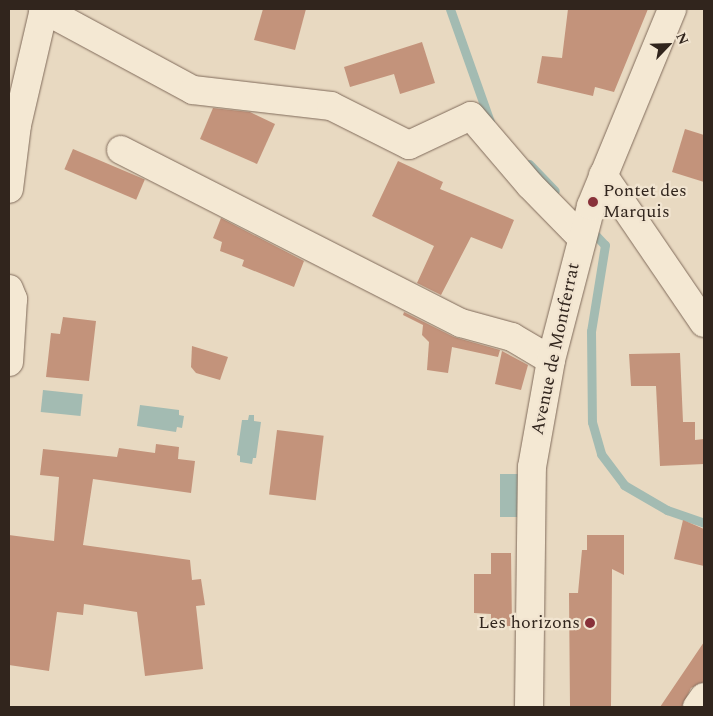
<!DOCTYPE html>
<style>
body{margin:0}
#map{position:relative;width:713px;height:716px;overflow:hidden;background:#e8d9c1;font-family:Spectral,serif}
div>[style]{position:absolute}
.water>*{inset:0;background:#a3bbb2;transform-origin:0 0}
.stream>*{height:9px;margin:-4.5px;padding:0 4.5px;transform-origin:4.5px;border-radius:4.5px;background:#a3bbb2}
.building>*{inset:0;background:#c3937b;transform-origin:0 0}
.roads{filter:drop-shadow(0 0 1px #806b5b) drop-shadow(0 0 1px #806b5b)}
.street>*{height:28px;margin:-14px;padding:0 14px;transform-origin:14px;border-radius:14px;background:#f4e8d3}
.secondary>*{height:28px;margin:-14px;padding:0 14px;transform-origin:14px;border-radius:14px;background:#f4e8d3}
.dots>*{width:14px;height:14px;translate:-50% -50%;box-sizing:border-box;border:2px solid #f1e4d0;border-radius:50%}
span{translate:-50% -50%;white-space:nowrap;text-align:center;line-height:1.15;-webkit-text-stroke:4.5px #f1e4d0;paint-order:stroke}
.poi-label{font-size:18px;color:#31251d}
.left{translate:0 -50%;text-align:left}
.right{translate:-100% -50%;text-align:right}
.street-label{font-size:18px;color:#31251d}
.frame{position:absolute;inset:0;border:10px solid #31251d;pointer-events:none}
.north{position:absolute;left:643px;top:20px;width:50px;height:50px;-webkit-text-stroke:4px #f1e4d0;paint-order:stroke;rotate:66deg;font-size:14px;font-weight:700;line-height:20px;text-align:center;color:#31251d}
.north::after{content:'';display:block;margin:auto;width:18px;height:22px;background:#31251d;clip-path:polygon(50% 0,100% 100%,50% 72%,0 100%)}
</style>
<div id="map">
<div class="water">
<div style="left:43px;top:390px;width:40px;height:22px;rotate:6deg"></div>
<div style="clip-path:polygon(140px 405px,179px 410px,179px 415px,184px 416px,182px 428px,177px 427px,176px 432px,137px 426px)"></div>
<div style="clip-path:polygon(249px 415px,254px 415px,254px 421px,261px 422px,256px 458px,253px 458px,252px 464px,240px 462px,240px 456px,237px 455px,242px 420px,248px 420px)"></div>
<div style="left:500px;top:474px;width:20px;height:43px"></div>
</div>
<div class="stream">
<div style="left:450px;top:9px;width:120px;rotate:70.5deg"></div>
<div style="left:529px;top:164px;width:37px;rotate:46deg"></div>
<div style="left:589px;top:228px;width:23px;rotate:47deg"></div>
<div style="left:605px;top:245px;width:87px;rotate:99.2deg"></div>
<div style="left:591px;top:331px;width:91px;rotate:89.4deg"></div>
<div style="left:592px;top:422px;width:33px;rotate:74deg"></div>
<div style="left:601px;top:454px;width:39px;rotate:53deg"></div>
<div style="left:624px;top:485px;width:50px;rotate:30.2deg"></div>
<div style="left:667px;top:510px;width:39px;rotate:19deg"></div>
</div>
<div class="building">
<div style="clip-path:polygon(263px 9px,306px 9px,295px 50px,254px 40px)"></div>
<div style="clip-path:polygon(568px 9px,648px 9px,614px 92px,595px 87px,593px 96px,537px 83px,542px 56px,562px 58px)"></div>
<div style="clip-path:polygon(422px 42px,435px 83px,400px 94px,394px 74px,350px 87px,344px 67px)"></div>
<div style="clip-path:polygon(213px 108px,250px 112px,275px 124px,257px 164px,200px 139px)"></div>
<div style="clip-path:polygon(685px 129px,704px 135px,704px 182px,672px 172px)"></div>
<div style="left:73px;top:149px;width:78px;height:22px;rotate:23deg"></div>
<div style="clip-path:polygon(398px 161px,443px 182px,440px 189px,514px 220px,502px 249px,471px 237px,441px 295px,417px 283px,434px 246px,372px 216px)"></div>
<div style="clip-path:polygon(221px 218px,304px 261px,294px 287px,242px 266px,244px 260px,220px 251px,222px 242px,213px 238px)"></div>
<div style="clip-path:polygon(404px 312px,454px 337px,500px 350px,498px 357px,452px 347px,448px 373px,427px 370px,429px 342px,422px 335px,423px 325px,403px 315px)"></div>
<div style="clip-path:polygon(63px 317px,96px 321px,89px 381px,46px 377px,51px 333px,60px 334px)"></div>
<div style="clip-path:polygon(192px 346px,228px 357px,220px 380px,196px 373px,191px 367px)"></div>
<div style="clip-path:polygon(502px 351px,528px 365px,521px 390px,495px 384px)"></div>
<div style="clip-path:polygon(680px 353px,683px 422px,695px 422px,695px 440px,704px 439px,704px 464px,660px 466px,656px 386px,631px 386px,629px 354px)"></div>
<div style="left:277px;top:430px;width:47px;height:65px;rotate:7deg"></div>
<div style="clip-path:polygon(156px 444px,179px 447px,178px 459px,195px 461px,191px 493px,93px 479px,83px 545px,190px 560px,192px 580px,201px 579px,205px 605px,196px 606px,203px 669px,145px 676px,137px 612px,84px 604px,83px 615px,57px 612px,49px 671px,9px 665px,9px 535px,54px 541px,59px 477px,40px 475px,43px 449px,117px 457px,119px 448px,155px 453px)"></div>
<div style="clip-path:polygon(683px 520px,704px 529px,704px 566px,674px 559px)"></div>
<div style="clip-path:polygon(587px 535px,624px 535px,624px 575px,612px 569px,611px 707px,570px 707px,569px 593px,578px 593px,582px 550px,587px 550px)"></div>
<div style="clip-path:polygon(491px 553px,511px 553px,512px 626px,491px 627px,491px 614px,474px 613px,474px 574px,491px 574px)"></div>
<div style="clip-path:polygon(704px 642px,704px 682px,691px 688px,682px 707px,660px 707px)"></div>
</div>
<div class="roads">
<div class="street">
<div style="left:43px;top:9px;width:170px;rotate:28.4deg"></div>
<div style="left:193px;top:90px;width:139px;rotate:6.6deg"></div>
<div style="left:331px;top:106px;width:87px;rotate:26.6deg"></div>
<div style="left:409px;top:145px;width:68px;rotate:-25.1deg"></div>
<div style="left:471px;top:116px;width:91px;rotate:49.5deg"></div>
<div style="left:530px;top:185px;width:73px;rotate:45.6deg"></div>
<div style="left:121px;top:150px;width:381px;rotate:27deg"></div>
<div style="left:461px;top:323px;width:53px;rotate:15.4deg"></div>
<div style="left:512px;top:337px;width:45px;rotate:30.5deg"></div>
<div style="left:603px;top:175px;width:179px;rotate:55.7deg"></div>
<div style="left:9px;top:189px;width:64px;rotate:-82.9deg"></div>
<div style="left:17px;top:125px;width:119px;rotate:-76.9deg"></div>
<div style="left:9px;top:289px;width:11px;rotate:68deg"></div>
<div style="left:13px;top:299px;width:63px;rotate:93.6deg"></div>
<div style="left:697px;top:707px;width:12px;rotate:-55deg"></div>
</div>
<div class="secondary">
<div style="left:529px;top:707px;width:240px;rotate:-89.3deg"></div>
<div style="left:532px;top:467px;width:109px;rotate:-79.9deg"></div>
<div style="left:551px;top:360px;width:159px;rotate:-75.4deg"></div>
<div style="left:591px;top:206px;width:213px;rotate:-67.6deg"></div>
</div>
</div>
<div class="dots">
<div style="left:593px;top:202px;background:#883139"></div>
<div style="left:590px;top:623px;background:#883139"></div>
</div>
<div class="poi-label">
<span class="left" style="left:603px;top:202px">Pontet des<br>Marquis</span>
<span class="right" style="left:580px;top:623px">Les horizons</span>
</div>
<div class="street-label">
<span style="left:556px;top:349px;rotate:-78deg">Avenue de Montferrat</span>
</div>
<div class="frame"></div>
<div class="north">N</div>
</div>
